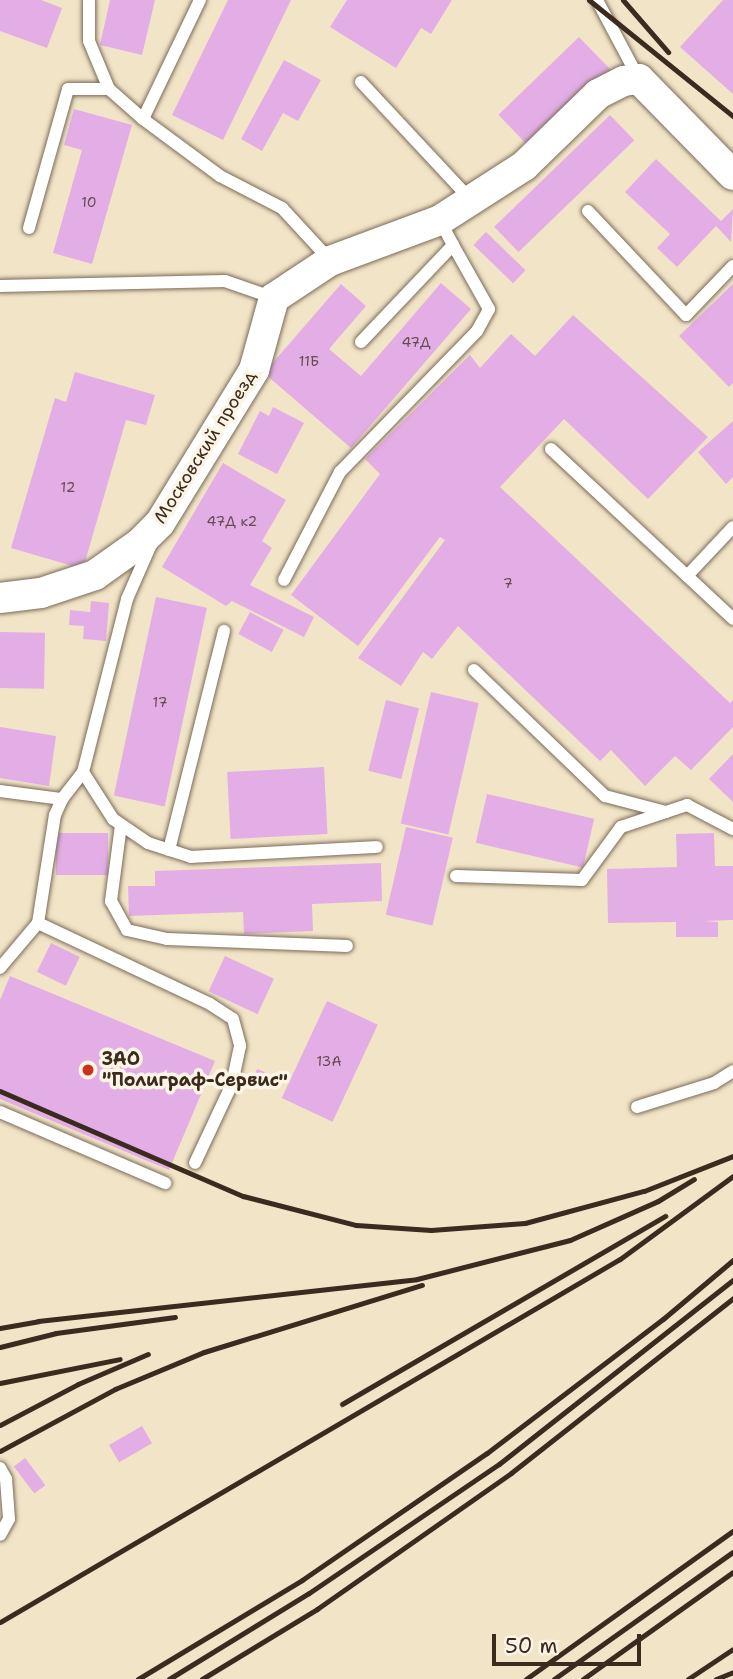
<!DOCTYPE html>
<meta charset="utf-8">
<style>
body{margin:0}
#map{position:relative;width:733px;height:1679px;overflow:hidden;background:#f2e4c7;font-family:"Shantell Sans",sans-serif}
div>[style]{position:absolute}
.building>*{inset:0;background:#e3aee6;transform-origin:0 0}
.roads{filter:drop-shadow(0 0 2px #7b6b59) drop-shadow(0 0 2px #7b6b59)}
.service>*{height:12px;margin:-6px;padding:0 6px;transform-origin:6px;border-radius:6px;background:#fff}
.tertiary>*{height:30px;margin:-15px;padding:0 15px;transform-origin:15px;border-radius:15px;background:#fff}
.rail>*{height:5px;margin:-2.5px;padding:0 2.5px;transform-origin:2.5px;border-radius:2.5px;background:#3b2a1e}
.dots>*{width:19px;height:19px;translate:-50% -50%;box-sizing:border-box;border:4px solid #fcf5e5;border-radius:50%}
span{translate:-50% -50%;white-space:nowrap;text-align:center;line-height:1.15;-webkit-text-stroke:7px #fcf5e5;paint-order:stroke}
.number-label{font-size:14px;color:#654b50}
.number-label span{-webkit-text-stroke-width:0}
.street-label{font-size:18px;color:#3b2a1e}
.poi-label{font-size:18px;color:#3b2a1e;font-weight:700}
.left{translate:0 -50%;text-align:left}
.scale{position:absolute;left:492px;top:1634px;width:149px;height:32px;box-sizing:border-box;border:4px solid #3b2a1e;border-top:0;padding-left:9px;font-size:21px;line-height:24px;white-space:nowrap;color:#3b2a1e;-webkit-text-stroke:5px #fcf5e5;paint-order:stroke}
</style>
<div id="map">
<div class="building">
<div style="clip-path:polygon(0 0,41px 0,62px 8px,47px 48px,0 31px)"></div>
<div style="clip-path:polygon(110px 0,155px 0,142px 55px,100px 45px)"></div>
<div style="clip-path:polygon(228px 0,291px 0,223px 140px,172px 115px)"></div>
<div style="clip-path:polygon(347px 0,452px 0,431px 34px,421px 28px,396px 68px,330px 27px)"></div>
<div style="clip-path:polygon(723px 0,733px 0,733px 94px,680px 47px)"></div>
<div style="left:579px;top:37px;width:46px;height:112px;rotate:46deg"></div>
<div style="clip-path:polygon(284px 60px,321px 80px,298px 121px,283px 113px,262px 151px,241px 139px)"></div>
<div style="clip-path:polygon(74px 109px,132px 125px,92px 264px,53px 253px,82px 150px,64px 145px)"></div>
<div style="left:610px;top:115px;width:35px;height:161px;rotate:46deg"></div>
<div style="clip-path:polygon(656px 159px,721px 221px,733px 209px,731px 242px,716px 226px,677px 267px,657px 248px,670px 234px,625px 192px)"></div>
<div style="left:486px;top:232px;width:55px;height:18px;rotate:44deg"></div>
<div style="clip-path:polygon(441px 283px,471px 309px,351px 448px,264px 373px,341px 284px,366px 306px,329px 349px,361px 376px)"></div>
<div style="clip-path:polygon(733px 284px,733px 383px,729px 387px,679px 336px)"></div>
<div style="clip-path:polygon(573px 315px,708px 437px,648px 499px,564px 419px,500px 487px,730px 703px,733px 700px,733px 727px,691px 770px,675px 756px,645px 786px,611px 750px,600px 761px,458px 626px,432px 659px,423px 652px,401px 686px,358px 658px,445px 540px,440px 537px,358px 646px,291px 595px,380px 474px,365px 459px,470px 355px,480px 368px,511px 334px,535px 356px)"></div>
<div style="clip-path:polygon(75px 372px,155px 395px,146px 425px,126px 420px,83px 569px,11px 548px,55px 398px,66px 402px)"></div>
<div style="clip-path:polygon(273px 407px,304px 423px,277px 474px,238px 454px,260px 411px,269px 416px)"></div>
<div style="clip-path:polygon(733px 421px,733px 477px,726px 484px,698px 452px)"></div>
<div style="clip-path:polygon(223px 463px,286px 500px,262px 541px,272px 548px,250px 585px,314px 617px,304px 637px,232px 601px,226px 606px,162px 567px)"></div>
<div style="left:156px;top:597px;width:52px;height:203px;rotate:12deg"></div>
<div style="clip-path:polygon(91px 601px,109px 603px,106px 641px,83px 639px,84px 626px,69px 625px,70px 610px,90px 612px)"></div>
<div style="left:250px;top:612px;width:38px;height:25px;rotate:28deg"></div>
<div style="left:0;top:632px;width:45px;height:56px;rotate:1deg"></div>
<div style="left:431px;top:692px;width:49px;height:135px;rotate:13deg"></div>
<div style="left:386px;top:700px;width:34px;height:73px;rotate:14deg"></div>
<div style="clip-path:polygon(0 727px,56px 736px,49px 786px,0 778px)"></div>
<div style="clip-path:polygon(733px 754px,733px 802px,709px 779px)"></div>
<div style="left:324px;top:767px;width:67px;height:97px;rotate:87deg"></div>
<div style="left:487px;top:794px;width:110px;height:50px;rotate:13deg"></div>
<div style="left:406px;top:827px;width:48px;height:90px;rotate:13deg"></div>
<div style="left:108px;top:833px;width:42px;height:52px;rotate:90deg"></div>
<div style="clip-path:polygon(714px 833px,715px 866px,733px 866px,733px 920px,704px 921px,718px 922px,718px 937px,676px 937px,676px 922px,608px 923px,607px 869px,677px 867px,676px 834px)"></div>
<div style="clip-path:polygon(381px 863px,382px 901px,312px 904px,313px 931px,244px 934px,243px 912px,129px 916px,128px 886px,155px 886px,155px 871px)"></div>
<div style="left:51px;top:943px;width:32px;height:32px;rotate:26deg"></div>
<div style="left:225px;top:956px;width:54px;height:39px;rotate:25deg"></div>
<div style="clip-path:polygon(10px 976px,215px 1061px,169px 1170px,0 1099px,0 1000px)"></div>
<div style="left:327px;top:1001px;width:56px;height:107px;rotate:25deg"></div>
<div style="left:257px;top:1069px;width:11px;height:13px;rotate:22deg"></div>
<div style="left:142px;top:1426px;width:20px;height:38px;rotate:60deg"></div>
<div style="left:25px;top:1458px;width:34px;height:14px;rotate:53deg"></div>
</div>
<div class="roads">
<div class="service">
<div style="left:89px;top:0;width:41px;rotate:90deg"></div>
<div style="left:89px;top:41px;width:52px;rotate:67.4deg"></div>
<div style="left:109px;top:89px;width:45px;rotate:41.4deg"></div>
<div style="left:143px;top:119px;width:96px;rotate:36.5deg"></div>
<div style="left:220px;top:176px;width:70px;rotate:27.3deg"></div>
<div style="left:282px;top:208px;width:71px;rotate:47.3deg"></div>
<div style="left:597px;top:0;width:89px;rotate:62deg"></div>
<div style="left:361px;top:82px;width:161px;rotate:47deg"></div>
<div style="left:143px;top:119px;width:132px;rotate:-64.4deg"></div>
<div style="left:588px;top:211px;width:143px;rotate:46.7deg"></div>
<div style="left:686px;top:315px;width:68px;rotate:-46.2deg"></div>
<div style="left:29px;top:228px;width:144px;rotate:-74.3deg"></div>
<div style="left:68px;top:89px;width:41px"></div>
<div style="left:0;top:286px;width:225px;rotate:-1.3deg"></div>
<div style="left:225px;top:281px;width:52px;rotate:19.1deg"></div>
<div style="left:361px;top:342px;width:134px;rotate:-46.5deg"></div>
<div style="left:453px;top:245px;width:27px;rotate:-118deg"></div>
<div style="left:551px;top:449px;width:249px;rotate:43deg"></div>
<div style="left:687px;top:576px;width:67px;rotate:-46.8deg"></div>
<div style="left:284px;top:580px;width:122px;rotate:-62.6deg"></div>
<div style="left:340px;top:472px;width:197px;rotate:-45.8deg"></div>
<div style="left:477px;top:331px;width:25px;rotate:-61deg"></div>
<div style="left:489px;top:309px;width:73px;rotate:-119.4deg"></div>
<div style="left:474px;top:670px;width:182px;rotate:43.9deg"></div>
<div style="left:605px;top:796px;width:63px;rotate:14.7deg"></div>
<div style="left:83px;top:772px;width:56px;rotate:57.4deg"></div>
<div style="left:113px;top:819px;width:42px;rotate:34.4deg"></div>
<div style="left:148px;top:843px;width:45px;rotate:18deg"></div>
<div style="left:191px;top:857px;width:186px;rotate:-3.1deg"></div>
<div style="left:0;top:791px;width:63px;rotate:7.4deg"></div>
<div style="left:121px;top:825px;width:77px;rotate:97.5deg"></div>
<div style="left:111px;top:901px;width:33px;rotate:61deg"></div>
<div style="left:127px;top:930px;width:41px;rotate:12.7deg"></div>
<div style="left:167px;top:939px;width:180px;rotate:2.2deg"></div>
<div style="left:169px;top:850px;width:226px;rotate:-75.9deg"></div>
<div style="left:456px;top:876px;width:126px;rotate:1.8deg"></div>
<div style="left:582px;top:880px;width:66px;rotate:-53.7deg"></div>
<div style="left:621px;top:827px;width:70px;rotate:-18.4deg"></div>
<div style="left:687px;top:805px;width:52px;rotate:27.6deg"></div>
<div style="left:38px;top:923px;width:190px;rotate:25.2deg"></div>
<div style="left:210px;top:1004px;width:27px;rotate:33deg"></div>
<div style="left:233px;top:1019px;width:28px;rotate:75deg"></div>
<div style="left:240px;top:1046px;width:39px;rotate:102deg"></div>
<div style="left:232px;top:1084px;width:87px;rotate:115.1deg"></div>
<div style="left:0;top:968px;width:59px;rotate:-49.8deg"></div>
<div style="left:38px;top:923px;width:109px;rotate:-81.1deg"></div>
<div style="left:55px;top:815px;width:17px;rotate:-66deg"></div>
<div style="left:62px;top:799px;width:34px;rotate:-52deg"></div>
<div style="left:83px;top:772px;width:179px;rotate:-75.7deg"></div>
<div style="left:127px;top:599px;width:62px;rotate:-66.3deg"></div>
<div style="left:637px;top:1107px;width:81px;rotate:-17.3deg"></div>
<div style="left:714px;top:1083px;width:22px;rotate:-32deg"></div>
<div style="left:0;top:1112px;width:180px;rotate:23.3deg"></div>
<div style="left:0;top:1468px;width:13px;rotate:61deg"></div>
<div style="left:6px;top:1479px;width:40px;rotate:85.7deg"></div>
<div style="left:9px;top:1519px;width:18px;rotate:119deg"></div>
</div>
<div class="tertiary">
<div style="left:0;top:598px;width:41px;rotate:-7deg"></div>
<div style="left:41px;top:593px;width:57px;rotate:-18.4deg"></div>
<div style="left:95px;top:575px;width:55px;rotate:-35.4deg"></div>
<div style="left:140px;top:543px;width:28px;rotate:-45deg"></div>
<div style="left:160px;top:523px;width:180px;rotate:-58.4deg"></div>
<div style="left:254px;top:370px;width:75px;rotate:-74.5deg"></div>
<div style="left:274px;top:298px;width:67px;rotate:-33.5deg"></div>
<div style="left:330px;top:261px;width:117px;rotate:-20.4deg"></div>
<div style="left:440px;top:220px;width:100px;rotate:-32.7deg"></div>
<div style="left:524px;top:166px;width:103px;rotate:-44.2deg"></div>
<div style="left:598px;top:94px;width:29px;rotate:-27deg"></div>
<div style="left:624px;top:81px;width:15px;rotate:-8deg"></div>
<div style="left:639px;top:79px;width:134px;rotate:45.6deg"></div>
</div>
</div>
<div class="rail">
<div style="left:589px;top:0;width:185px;rotate:38.9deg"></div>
<div style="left:623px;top:0;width:69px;rotate:49.1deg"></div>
<div style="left:0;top:1091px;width:265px;rotate:23.4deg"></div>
<div style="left:243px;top:1196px;width:117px;rotate:14.4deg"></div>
<div style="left:356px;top:1225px;width:75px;rotate:3.8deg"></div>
<div style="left:431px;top:1230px;width:94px;rotate:-4.3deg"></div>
<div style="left:525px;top:1223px;width:123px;rotate:-15.1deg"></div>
<div style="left:644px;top:1191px;width:96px;rotate:-21.5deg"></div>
<div style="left:0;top:1328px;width:39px;rotate:-10deg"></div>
<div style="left:38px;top:1321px;width:381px;rotate:-6.3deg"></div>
<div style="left:417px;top:1279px;width:158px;rotate:-14.3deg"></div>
<div style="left:570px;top:1240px;width:96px;rotate:-23.9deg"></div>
<div style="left:658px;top:1201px;width:42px;rotate:-31.4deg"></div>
<div style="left:0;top:1347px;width:58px;rotate:-14deg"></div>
<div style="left:56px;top:1333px;width:120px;rotate:-7.7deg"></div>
<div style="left:0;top:1383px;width:122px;rotate:-11.3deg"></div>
<div style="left:342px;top:1404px;width:374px;rotate:-30.2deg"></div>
<div style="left:0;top:1425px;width:88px;rotate:-27.7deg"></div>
<div style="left:78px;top:1384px;width:76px;rotate:-23.2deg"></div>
<div style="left:0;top:1451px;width:131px;rotate:-28.3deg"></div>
<div style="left:115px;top:1389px;width:96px;rotate:-22.6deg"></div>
<div style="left:204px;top:1352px;width:228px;rotate:-17.1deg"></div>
<div style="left:0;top:1622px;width:718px;rotate:-30.35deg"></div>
<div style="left:620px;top:1259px;width:140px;rotate:-36.3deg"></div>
<div style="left:138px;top:1679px;width:192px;rotate:-31.1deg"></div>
<div style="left:302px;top:1580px;width:224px;rotate:-34.5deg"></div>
<div style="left:487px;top:1453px;width:221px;rotate:-37.3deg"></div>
<div style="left:663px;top:1319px;width:92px;rotate:-40.1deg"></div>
<div style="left:169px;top:1679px;width:164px;rotate:-31.6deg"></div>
<div style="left:309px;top:1593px;width:230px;rotate:-34.2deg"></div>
<div style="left:499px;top:1464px;width:298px;rotate:-38.2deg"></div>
<div style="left:202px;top:1679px;width:135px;rotate:-31.3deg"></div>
<div style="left:317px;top:1609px;width:237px;rotate:-35deg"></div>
<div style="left:511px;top:1473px;width:283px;rotate:-38.2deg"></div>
<div style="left:526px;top:1679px;width:254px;rotate:-35.6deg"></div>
<div style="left:554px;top:1679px;width:219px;rotate:-35.4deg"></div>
<div style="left:583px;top:1679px;width:184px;rotate:-35.5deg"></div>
<div style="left:688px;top:1679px;width:54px;rotate:-33.7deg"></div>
<div style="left:716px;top:1679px;width:18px;rotate:-22deg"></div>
</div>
<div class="dots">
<div style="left:88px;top:1070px;background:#c8321e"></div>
</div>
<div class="number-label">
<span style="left:89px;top:202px">10</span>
<span style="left:416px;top:342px">47Д</span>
<span style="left:309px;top:361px">11Б</span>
<span style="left:68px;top:487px">12</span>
<span style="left:232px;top:521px">47Д к2</span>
<span style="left:508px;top:583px">7</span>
<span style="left:160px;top:702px">17</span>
<span style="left:329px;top:1061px">13А</span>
</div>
<div class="street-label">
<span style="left:205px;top:447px;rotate:-58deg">Московский проезд</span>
</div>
<div class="poi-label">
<span class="left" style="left:102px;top:1070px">ЗАО<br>"Полиграф-Сервис"</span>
</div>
<div class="scale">50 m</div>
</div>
